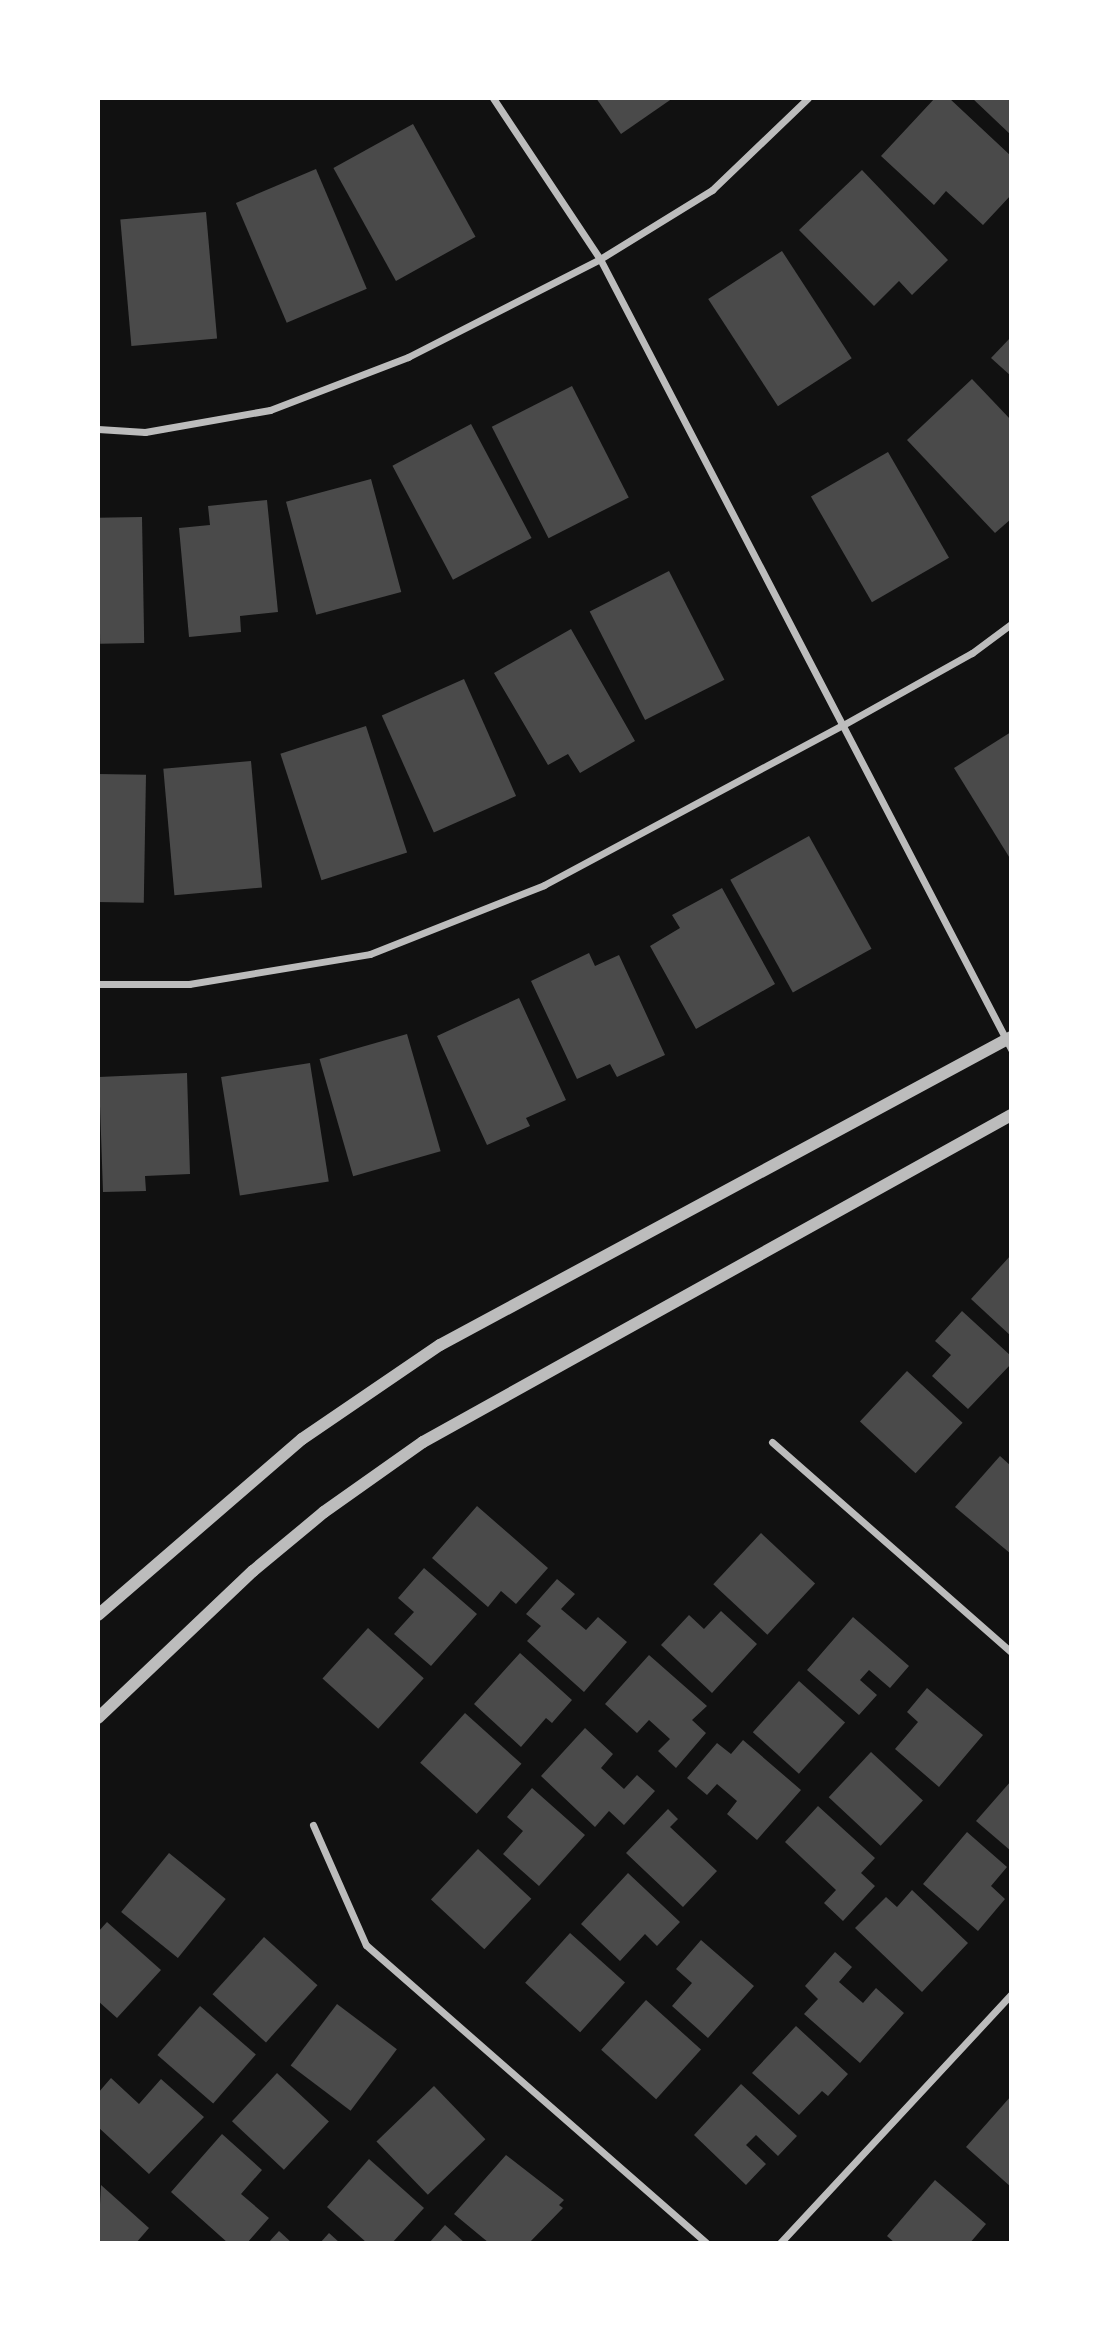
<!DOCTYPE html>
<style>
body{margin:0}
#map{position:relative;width:1109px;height:2341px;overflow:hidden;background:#111;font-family:Arial,sans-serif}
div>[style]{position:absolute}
.building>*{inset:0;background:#4a4a4a;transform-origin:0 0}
.minor>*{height:7px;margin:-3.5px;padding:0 3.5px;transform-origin:3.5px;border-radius:3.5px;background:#bcbcbc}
.tertiary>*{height:12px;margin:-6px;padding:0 6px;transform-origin:6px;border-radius:6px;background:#bcbcbc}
span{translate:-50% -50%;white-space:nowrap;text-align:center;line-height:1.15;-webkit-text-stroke:7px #fff;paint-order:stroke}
.frame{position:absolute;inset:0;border:100px solid #fff;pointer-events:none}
</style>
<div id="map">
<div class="building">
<div style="clip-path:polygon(596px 98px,673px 98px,621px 134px)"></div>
<div style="clip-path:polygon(935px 98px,949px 98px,1011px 156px,1011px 195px,983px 225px,946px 191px,934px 205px,881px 156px)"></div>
<div style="clip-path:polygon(972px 98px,1011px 98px,1011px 135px)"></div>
<div style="left:413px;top:124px;width:129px;height:91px;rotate:61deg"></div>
<div style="left:316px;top:169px;width:130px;height:87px;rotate:67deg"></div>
<div style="clip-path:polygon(862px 170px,948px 260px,912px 295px,899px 281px,874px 306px,799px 230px)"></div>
<div style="left:206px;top:212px;width:127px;height:86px;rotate:85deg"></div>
<div style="left:782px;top:251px;width:128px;height:88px;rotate:57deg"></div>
<div style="clip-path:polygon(1011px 337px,1011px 376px,991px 358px)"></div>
<div style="clip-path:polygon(972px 379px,1011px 420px,1011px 519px,995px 533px,907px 440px)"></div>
<div style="left:572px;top:386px;width:125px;height:90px;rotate:63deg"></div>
<div style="left:471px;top:424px;width:129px;height:89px;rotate:62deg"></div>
<div style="left:888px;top:452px;width:122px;height:89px;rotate:60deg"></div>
<div style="left:371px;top:479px;width:117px;height:88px;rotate:75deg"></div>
<div style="clip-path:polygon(267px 500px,278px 612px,240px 616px,241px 632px,189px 637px,179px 528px,210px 525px,208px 506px)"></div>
<div style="left:142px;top:517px;width:126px;height:44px;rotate:89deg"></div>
<div style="left:669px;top:571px;width:122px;height:89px;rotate:63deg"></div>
<div style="clip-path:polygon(571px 629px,635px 741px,580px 773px,568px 754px,548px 765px,494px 673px)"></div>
<div style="left:464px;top:679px;width:128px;height:90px;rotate:66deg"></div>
<div style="left:366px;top:726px;width:133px;height:90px;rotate:72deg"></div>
<div style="clip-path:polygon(1011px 732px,1011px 860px,954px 768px)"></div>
<div style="left:251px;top:761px;width:127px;height:88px;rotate:85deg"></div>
<div style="left:98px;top:774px;width:48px;height:128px;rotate:1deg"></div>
<div style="left:809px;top:836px;width:129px;height:90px;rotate:61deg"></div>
<div style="clip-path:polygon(722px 888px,775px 984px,696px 1029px,650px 946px,680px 928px,672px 915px)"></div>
<div style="clip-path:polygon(589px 953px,595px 966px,619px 955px,665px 1055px,617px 1077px,610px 1064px,577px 1079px,531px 981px)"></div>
<div style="clip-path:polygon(519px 998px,566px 1100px,526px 1118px,530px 1126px,487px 1145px,437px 1036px)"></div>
<div style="left:407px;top:1034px;width:122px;height:91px;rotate:74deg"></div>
<div style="left:310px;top:1063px;width:120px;height:90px;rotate:81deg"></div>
<div style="clip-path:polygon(187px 1073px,190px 1174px,145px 1176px,146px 1191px,103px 1192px,99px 1077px)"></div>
<div style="clip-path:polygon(1011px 1255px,1011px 1336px,971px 1299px)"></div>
<div style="clip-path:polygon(962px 1311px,1011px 1356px,1011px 1364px,968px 1409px,932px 1376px,951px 1355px,935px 1341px)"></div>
<div style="left:907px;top:1371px;width:76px;height:69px;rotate:43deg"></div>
<div style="clip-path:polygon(1000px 1456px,1011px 1466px,1011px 1554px,955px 1507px)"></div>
<div style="clip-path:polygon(477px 1506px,548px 1568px,516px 1604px,501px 1591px,488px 1607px,432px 1558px)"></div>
<div style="left:761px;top:1533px;width:74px;height:70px;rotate:43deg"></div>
<div style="clip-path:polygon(424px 1568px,477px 1614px,431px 1666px,394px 1634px,414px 1612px,398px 1598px)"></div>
<div style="clip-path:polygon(557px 1579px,575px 1594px,561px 1609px,586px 1630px,598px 1617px,627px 1642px,584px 1692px,527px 1641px,541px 1626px,526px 1614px)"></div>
<div style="clip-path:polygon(721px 1611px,757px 1644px,712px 1693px,661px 1645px,689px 1615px,704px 1629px)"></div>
<div style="clip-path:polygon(853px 1617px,909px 1666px,890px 1688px,869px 1670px,860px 1680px,877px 1695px,859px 1715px,807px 1670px)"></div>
<div style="left:368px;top:1628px;width:75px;height:68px;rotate:42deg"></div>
<div style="clip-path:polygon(520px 1653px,572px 1700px,552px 1723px,546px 1718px,521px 1747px,474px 1704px)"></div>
<div style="clip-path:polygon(649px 1655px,707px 1706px,692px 1720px,706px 1733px,676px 1768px,658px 1751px,670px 1739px,649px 1720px,637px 1733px,605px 1704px)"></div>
<div style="left:799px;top:1681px;width:62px;height:69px;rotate:42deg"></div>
<div style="clip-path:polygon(927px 1688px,983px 1735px,939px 1787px,895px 1749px,918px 1722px,907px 1712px)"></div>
<div style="left:465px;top:1713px;width:76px;height:67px;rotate:42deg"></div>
<div style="clip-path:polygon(585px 1728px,613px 1754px,601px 1768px,624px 1789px,637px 1775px,655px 1791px,624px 1825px,609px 1811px,595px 1827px,541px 1776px)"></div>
<div style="clip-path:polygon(743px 1740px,801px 1790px,757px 1840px,727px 1814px,737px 1801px,717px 1784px,707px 1795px,687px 1778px,717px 1743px,731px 1754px)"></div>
<div style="left:871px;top:1752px;width:71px;height:62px;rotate:43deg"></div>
<div style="clip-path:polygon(1011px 1781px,1011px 1851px,976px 1821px)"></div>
<div style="clip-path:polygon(532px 1788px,585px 1835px,539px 1886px,503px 1854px,523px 1831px,507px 1817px)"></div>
<div style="clip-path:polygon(818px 1806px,875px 1858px,861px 1873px,875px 1886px,843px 1921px,824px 1903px,836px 1890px,785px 1842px)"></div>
<div style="clip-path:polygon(668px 1809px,678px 1819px,670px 1827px,717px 1871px,683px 1907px,626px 1853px)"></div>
<div style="clip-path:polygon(967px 1832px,1007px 1867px,991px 1886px,1005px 1899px,978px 1931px,923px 1884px)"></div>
<div style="left:478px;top:1849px;width:73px;height:69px;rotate:43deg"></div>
<div style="left:169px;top:1853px;width:73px;height:76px;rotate:39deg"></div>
<div style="clip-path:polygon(628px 1873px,680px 1922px,657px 1946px,645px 1934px,620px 1961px,581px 1924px)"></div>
<div style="clip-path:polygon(912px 1890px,968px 1943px,922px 1992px,855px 1928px,886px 1897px,897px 1907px)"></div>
<div style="clip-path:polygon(107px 1922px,161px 1970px,117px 2018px,98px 2001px,98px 1932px)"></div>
<div style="left:570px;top:1933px;width:74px;height:67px;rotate:42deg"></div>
<div style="left:264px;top:1937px;width:72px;height:77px;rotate:42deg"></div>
<div style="clip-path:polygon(701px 1940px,754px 1986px,708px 2038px,672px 2006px,692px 1983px,676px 1969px)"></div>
<div style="clip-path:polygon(835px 1952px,852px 1967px,839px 1982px,863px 2003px,876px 1988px,904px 2013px,860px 2063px,804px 2014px,818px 1999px,805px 1986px)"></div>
<div style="left:646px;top:2000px;width:74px;height:67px;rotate:42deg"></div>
<div style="left:337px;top:2004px;width:75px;height:77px;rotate:37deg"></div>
<div style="left:200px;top:2006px;width:74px;height:65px;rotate:41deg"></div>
<div style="clip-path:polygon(796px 2026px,848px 2074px,828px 2096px,822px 2091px,799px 2115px,752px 2073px)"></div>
<div style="left:277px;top:2073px;width:71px;height:66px;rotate:43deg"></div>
<div style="clip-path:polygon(111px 2078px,139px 2104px,161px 2079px,204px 2117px,149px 2174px,98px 2127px,98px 2093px)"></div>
<div style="clip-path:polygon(741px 2084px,797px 2136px,778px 2156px,756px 2135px,746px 2145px,766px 2164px,746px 2185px,694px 2135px)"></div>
<div style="left:434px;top:2086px;width:74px;height:80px;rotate:46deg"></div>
<div style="clip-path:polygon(1011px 2096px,1011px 2187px,966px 2147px)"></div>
<div style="clip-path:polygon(222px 2134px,262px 2170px,241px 2194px,269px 2218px,247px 2243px,228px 2243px,171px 2192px)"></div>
<div style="clip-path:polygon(506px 2155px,564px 2200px,559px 2205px,563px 2208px,529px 2243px,489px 2243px,454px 2214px)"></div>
<div style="clip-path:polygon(369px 2159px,424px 2208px,392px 2243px,367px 2243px,327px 2207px)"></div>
<div style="clip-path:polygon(935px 2180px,986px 2224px,970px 2243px,895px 2243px,887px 2236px)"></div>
<div style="clip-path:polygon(101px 2185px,149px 2228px,136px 2243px,98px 2243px)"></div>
<div style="clip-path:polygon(445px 2225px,465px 2243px,429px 2243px)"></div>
<div style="clip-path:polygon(279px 2231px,292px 2243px,268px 2243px)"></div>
<div style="clip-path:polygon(329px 2233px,340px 2243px,320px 2243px)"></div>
</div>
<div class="minor">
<div style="left:493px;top:98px;width:193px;rotate:56.4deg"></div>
<div style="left:600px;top:259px;width:891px;rotate:62.51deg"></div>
<div style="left:98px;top:429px;width:47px;rotate:3.7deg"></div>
<div style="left:145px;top:432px;width:127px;rotate:-10deg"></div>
<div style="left:270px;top:410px;width:148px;rotate:-21deg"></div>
<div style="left:408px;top:357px;width:216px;rotate:-27deg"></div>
<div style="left:600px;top:259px;width:132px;rotate:-31.6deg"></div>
<div style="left:712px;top:190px;width:133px;rotate:-43.8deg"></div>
<div style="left:98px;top:984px;width:91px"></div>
<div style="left:189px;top:984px;width:183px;rotate:-9.4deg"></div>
<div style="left:370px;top:954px;width:187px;rotate:-21.6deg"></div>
<div style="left:544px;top:885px;width:339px;rotate:-28.2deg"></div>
<div style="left:843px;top:725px;width:148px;rotate:-29.2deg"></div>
<div style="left:972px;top:653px;width:49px;rotate:-36.6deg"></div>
<div style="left:772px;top:1442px;width:318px;rotate:41.3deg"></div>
<div style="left:313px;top:1825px;width:131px;rotate:66.2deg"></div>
<div style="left:366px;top:1945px;width:452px;rotate:41.2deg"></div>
<div style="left:780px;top:2243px;width:340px;rotate:-47.1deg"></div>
</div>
<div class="tertiary">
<div style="left:98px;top:1615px;width:269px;rotate:-40.8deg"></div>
<div style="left:302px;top:1439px;width:167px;rotate:-34.3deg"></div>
<div style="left:440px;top:1345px;width:649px;rotate:-28.34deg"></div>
<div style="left:98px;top:1718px;width:214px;rotate:-43.5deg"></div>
<div style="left:253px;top:1571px;width:92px;rotate:-39.7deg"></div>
<div style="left:324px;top:1512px;width:121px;rotate:-35.3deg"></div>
<div style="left:423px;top:1442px;width:673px;rotate:-29.08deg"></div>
</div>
<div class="frame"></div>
</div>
